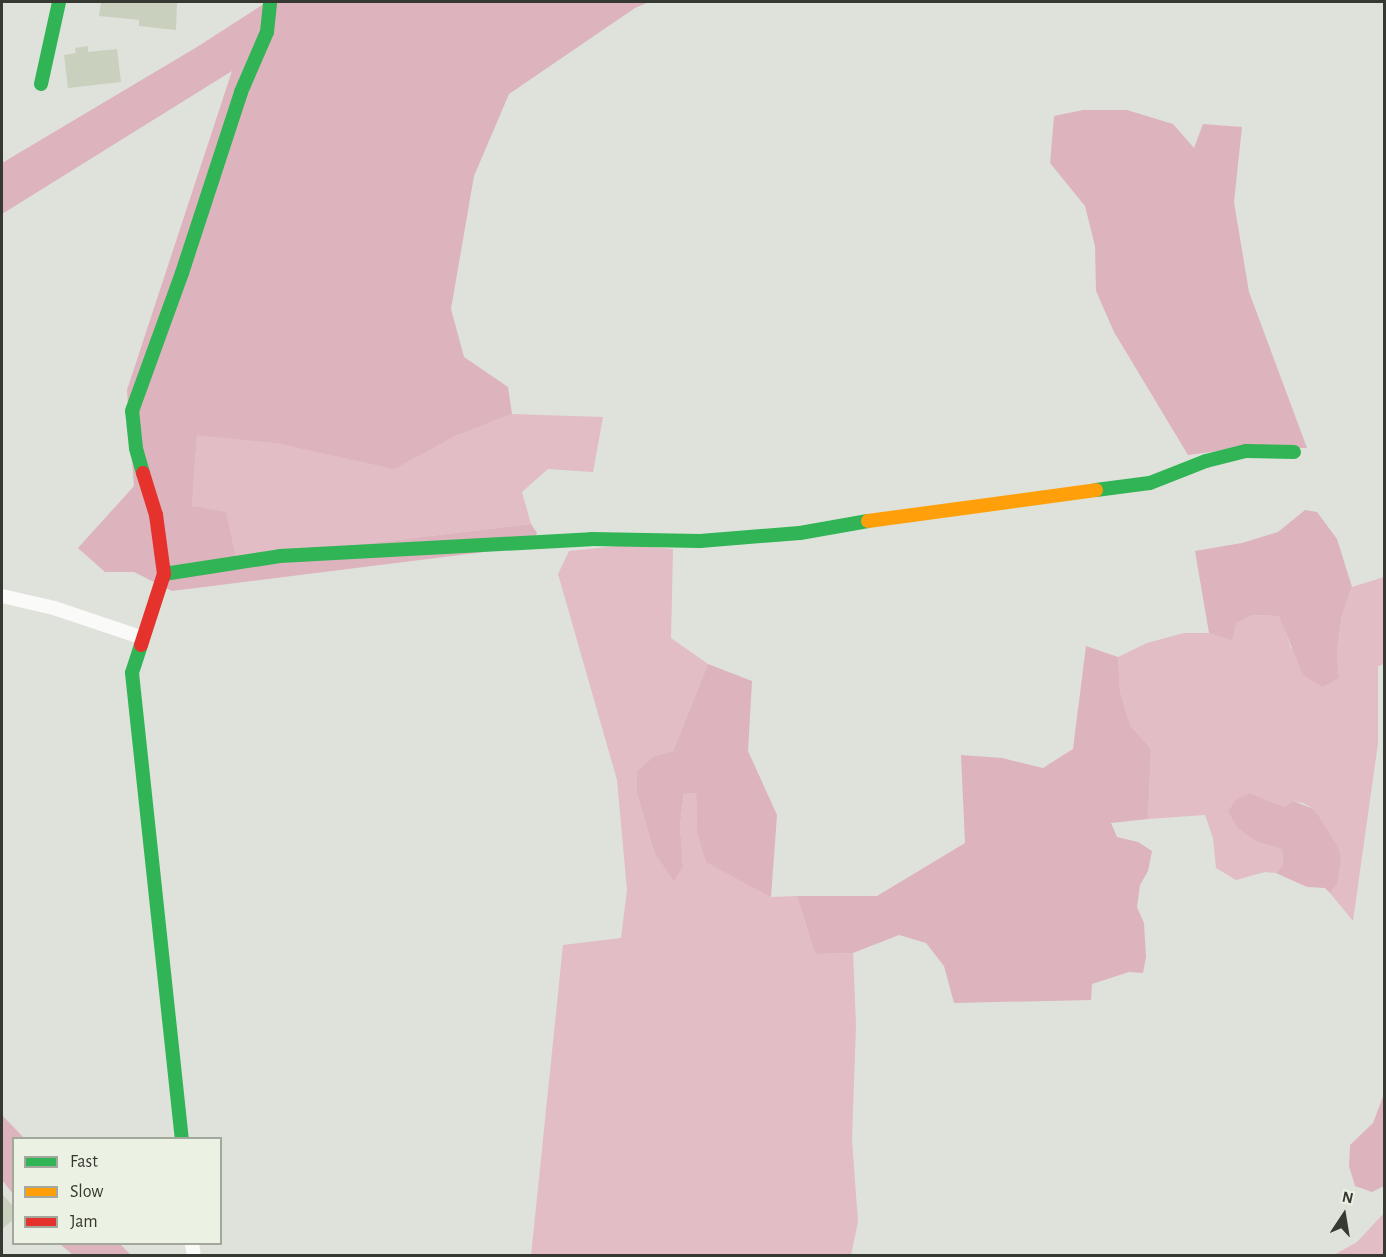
<!DOCTYPE html>
<style>
body{margin:0}
#map{position:relative;width:1386px;height:1257px;overflow:hidden;background:#dee2da;font-family:"Alegreya Sans",sans-serif}
div>[style]{position:absolute}
.green>*{inset:0;background:#e2bdc5}
.forest>*{inset:0;background:#ddb3bd}
.building>*{inset:0;background:#c9d0be}
.street>*{height:14px;margin:-7px;padding:0 7px;transform-origin:7px;border-radius:7px;background:#fafbf9}
.fast>*{height:14px;margin:-7px;padding:0 7px;transform-origin:7px;border-radius:7px;background:#30b455}
.slow>*{height:14px;margin:-7px;padding:0 7px;transform-origin:7px;border-radius:7px;background:#ff9f0a}
.jam>*{height:14px;margin:-7px;padding:0 7px;transform-origin:7px;border-radius:7px;background:#e5322d}
span{translate:-50% -50%;white-space:nowrap;text-align:center;line-height:1.15;-webkit-text-stroke:4.5px #ecf2e3;paint-order:stroke}
.frame{position:absolute;inset:0;border:3px solid #363832;pointer-events:none}
.legend{position:absolute;left:12px;top:1137px;width:210px;height:108px;box-sizing:border-box;background:#ecf2e3;border:2px solid #a3a89c;margin:0;padding:8px 10px;list-style:none;font-size:18px;color:#363832}
.legend li{display:flex;align-items:center;gap:12px;height:30px}
.legend b{width:30px;border:2px solid #a3a89c}
.north{position:absolute;left:1314px;top:1185px;width:60px;height:60px;-webkit-text-stroke:4px #ecf2e3;paint-order:stroke;rotate:12deg;font-size:16px;font-weight:700;line-height:24px;text-align:center;color:#363832}
.north::after{content:'';display:block;margin:auto;width:21px;height:27px;background:#363832;clip-path:polygon(50% 0,100% 100%,50% 72%,0 100%)}
</style>
<div id="map">
<div class="green">
<div style="clip-path:polygon(512px 414px,603px 417px,593px 472px,548px 469px,522px 492px,531px 524px,235px 559px,192px 506px,197px 434px,281px 444px,453px 437px)"></div>
<div style="clip-path:polygon(627px 545px,673px 549px,671px 638px,708px 664px,673px 751px,654px 756px,637px 771px,637px 794px,654px 852px,683px 866px,680px 826px,684px 793px,696px 793px,697px 831px,771px 897px,797px 896px,815px 954px,853px 953px,856px 1025px,852px 1140px,858px 1222px,851px 1255px,531px 1256px,563px 945px,621px 938px,627px 890px,617px 780px,558px 574px,569px 551px)"></div>
<div style="clip-path:polygon(1384px 577px,1384px 664px,1378px 666px,1378px 743px,1353px 921px,1330px 893px,1338px 883px,1341px 859px,1314px 809px,1303px 803px,1293px 801px,1284px 807px,1250px 793px,1257px 842px,1282px 849px,1283px 865px,1276px 873px,1265px 872px,1236px 880px,1216px 868px,1213px 838px,1205px 815px,1148px 819px,1151px 749px,1130px 725px,1120px 691px,1118px 657px,1147px 643px,1184px 633px,1209px 633px,1232px 641px,1235px 623px,1252px 615px,1280px 616px,1291px 648px,1339px 678px,1337px 652px,1342px 615px,1352px 587px)"></div>
<div style="clip-path:polygon(1384px 1213px,1384px 1255px,1334px 1255px,1357px 1242px)"></div>
</div>
<div class="forest">
<div style="clip-path:polygon(267px 2px,649px 2px,635px 8px,509px 94px,474px 176px,451px 309px,464px 357px,508px 387px,512px 414px,453px 437px,394px 469px,281px 444px,197px 435px,192px 506px,226px 512px,236px 559px,531px 524px,537px 533px,531px 546px,172px 591px,134px 572px,105px 572px,78px 548px,134px 486px,127px 390px,232px 71px,2px 214px,2px 163px,197px 47px)"></div>
<div style="clip-path:polygon(1083px 110px,1127px 110px,1173px 124px,1194px 148px,1203px 124px,1242px 127px,1234px 202px,1249px 292px,1307px 448px,1242px 448px,1188px 455px,1114px 332px,1096px 291px,1095px 246px,1085px 206px,1050px 163px,1054px 116px)"></div>
<div style="clip-path:polygon(1305px 510px,1317px 512px,1337px 539px,1352px 587px,1342px 615px,1337px 651px,1339px 678px,1322px 687px,1303px 675px,1279px 616px,1252px 615px,1236px 623px,1232px 641px,1209px 633px,1195px 551px,1242px 543px,1278px 532px)"></div>
<div style="clip-path:polygon(1086px 646px,1118px 657px,1120px 691px,1130px 725px,1151px 749px,1148px 819px,1111px 823px,1117px 837px,1138px 842px,1152px 851px,1148px 871px,1140px 885px,1137px 907px,1144px 923px,1146px 957px,1143px 973px,1129px 972px,1092px 984px,1091px 1000px,954px 1003px,944px 966px,926px 943px,899px 935px,853px 953px,815px 954px,797px 896px,877px 896px,965px 843px,961px 755px,1002px 758px,1043px 768px,1073px 749px)"></div>
<div style="clip-path:polygon(708px 664px,752px 681px,748px 751px,777px 815px,771px 897px,706px 862px,697px 831px,696px 793px,684px 793px,680px 826px,683px 866px,674px 881px,654px 852px,637px 794px,637px 771px,654px 756px,673px 751px)"></div>
<div style="clip-path:polygon(1250px 793px,1284px 807px,1293px 801px,1314px 809px,1338px 847px,1341px 859px,1338px 883px,1330px 893px,1325px 888px,1307px 887px,1276px 873px,1283px 865px,1282px 849px,1257px 842px,1238px 828px,1228px 811px,1237px 799px)"></div>
<div style="clip-path:polygon(1384px 1094px,1384px 1186px,1372px 1192px,1355px 1186px,1349px 1166px,1350px 1145px,1373px 1123px)"></div>
<div style="clip-path:polygon(2px 1115px,24px 1138px,14px 1138px,13px 1194px,2px 1180px)"></div>
<div style="clip-path:polygon(60px 1244px,120px 1244px,131px 1255px,73px 1255px)"></div>
</div>
<div class="building">
<div style="clip-path:polygon(101px 2px,177px 2px,176px 30px,139px 26px,139px 20px,99px 16px)"></div>
<div style="clip-path:polygon(88px 46px,88px 52px,117px 49px,121px 82px,68px 88px,64px 55px,76px 53px,75px 48px)"></div>
<div style="clip-path:polygon(2px 1194px,14px 1207px,14px 1219px,2px 1229px)"></div>
</div>
<div class="street">
<div style="left:2px;top:596px;width:53px;rotate:13deg"></div>
<div style="left:54px;top:608px;width:94px;rotate:18.6deg"></div>
<div style="left:192px;top:1244px;width:12px;rotate:81deg"></div>
</div>
<div class="fast">
<div style="left:41px;top:84px;width:84px;rotate:-77.6deg"></div>
<div style="left:143px;top:473px;width:26px;rotate:-106deg"></div>
<div style="left:136px;top:448px;width:37px;rotate:-96deg"></div>
<div style="left:132px;top:411px;width:147px;rotate:-70.1deg"></div>
<div style="left:182px;top:273px;width:190px;rotate:-71.9deg"></div>
<div style="left:241px;top:92px;width:65px;rotate:-66.6deg"></div>
<div style="left:267px;top:32px;width:30px;rotate:-84deg"></div>
<div style="left:1096px;top:490px;width:54px;rotate:-7.4deg"></div>
<div style="left:1150px;top:483px;width:60px;rotate:-21.4deg"></div>
<div style="left:1206px;top:461px;width:41px;rotate:-14deg"></div>
<div style="left:1246px;top:451px;width:48px;rotate:1.2deg"></div>
<div style="left:164px;top:574px;width:117px;rotate:-8.8deg"></div>
<div style="left:280px;top:556px;width:311px;rotate:-3.1deg"></div>
<div style="left:591px;top:539px;width:109px;rotate:1.1deg"></div>
<div style="left:700px;top:541px;width:100px;rotate:-4.6deg"></div>
<div style="left:800px;top:533px;width:69px;rotate:-10deg"></div>
<div style="left:141px;top:645px;width:29px;rotate:108deg"></div>
<div style="left:132px;top:673px;width:468px;rotate:83.9deg"></div>
</div>
<div class="slow">
<div style="left:868px;top:521px;width:230px;rotate:-7.7deg"></div>
</div>
<div class="jam">
<div style="left:141px;top:645px;width:75px;rotate:-72.1deg"></div>
<div style="left:164px;top:574px;width:60px;rotate:-97.7deg"></div>
<div style="left:156px;top:515px;width:44px;rotate:-107.2deg"></div>
</div>
<div class="frame"></div>
<ul class="legend">
<li><b style="height:8px;background:#30b455"></b>Fast</li>
<li><b style="height:8px;background:#ff9f0a"></b>Slow</li>
<li><b style="height:8px;background:#e5322d"></b>Jam</li>
</ul>
<div class="north">N</div>
</div>
